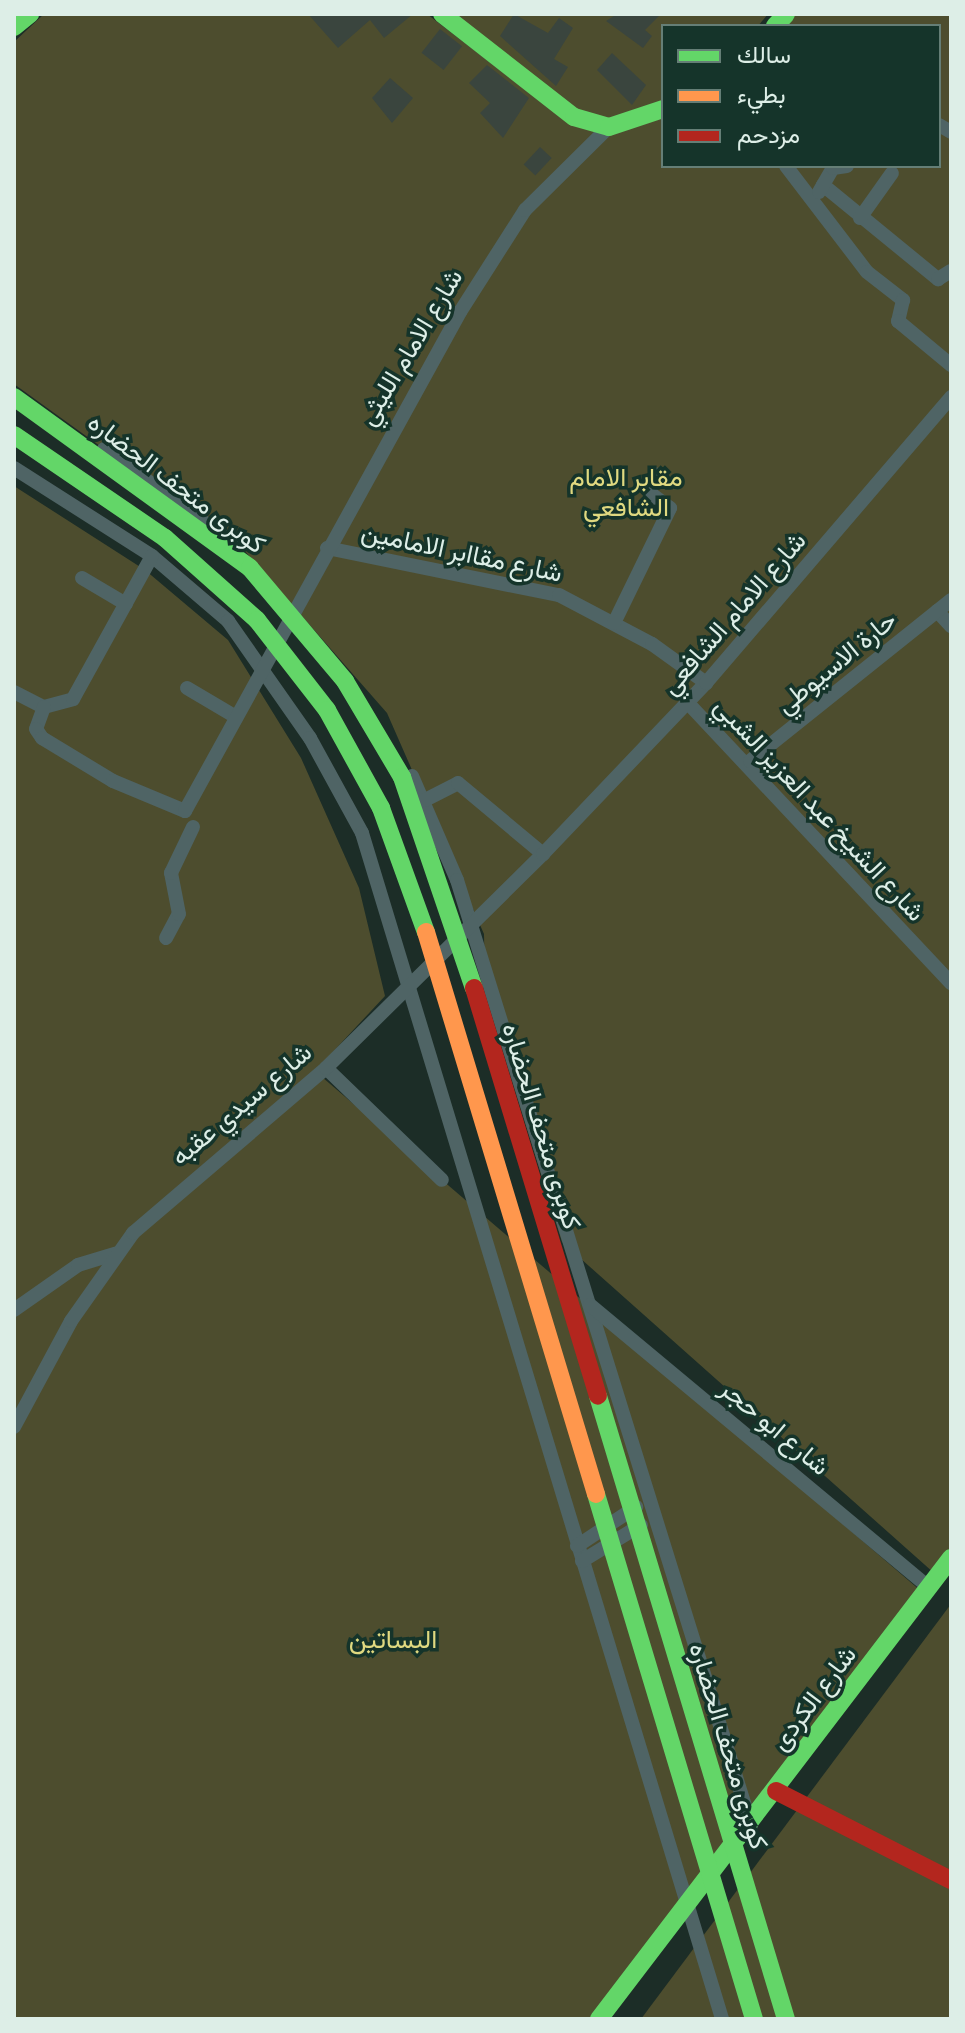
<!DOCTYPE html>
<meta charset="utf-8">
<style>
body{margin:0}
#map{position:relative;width:965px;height:2033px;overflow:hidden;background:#1c2d27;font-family:Manrope,Vazirmatn,sans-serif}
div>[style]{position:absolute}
.green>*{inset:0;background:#4d4d2e}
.building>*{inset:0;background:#3a453e;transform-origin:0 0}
.street>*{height:14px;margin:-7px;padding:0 7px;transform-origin:7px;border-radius:7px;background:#4f6465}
.fast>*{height:18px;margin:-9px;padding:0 9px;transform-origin:9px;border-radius:9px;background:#63d668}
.jam>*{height:18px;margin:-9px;padding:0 9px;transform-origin:9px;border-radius:9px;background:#b3261e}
.fast-bridge>*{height:18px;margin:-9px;padding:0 9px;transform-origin:9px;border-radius:9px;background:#63d668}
.slow-bridge>*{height:18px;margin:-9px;padding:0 9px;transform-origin:9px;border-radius:9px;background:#ff974d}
.jam-bridge>*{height:18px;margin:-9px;padding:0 9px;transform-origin:9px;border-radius:9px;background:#b3261e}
span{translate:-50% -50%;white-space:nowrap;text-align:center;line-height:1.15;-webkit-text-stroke:7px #15342a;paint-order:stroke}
.street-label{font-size:26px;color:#ddeee7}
.park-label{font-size:26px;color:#e0d980}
.frame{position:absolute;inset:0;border:16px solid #ddeee7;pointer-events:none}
.legend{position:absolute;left:661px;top:24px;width:280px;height:144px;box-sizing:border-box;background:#15342a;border:2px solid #657e76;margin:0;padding:10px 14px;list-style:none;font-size:24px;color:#ddeee7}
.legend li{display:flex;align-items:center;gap:16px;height:40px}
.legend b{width:40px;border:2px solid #657e76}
</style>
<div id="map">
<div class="green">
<div style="clip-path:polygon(44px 14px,427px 14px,569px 123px,663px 119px,663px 166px,939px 166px,939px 26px,780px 26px,791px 14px,951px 14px,951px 1551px,934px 1573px,562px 1242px,485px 993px,484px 934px,387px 713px,244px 550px,14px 384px,14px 42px)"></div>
<div style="clip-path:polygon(449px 14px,768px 14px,758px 26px,663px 26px,663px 102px,603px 122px,577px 113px)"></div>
<div style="clip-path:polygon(14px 486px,145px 570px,228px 640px,301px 758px,359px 888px,385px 996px,315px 1071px,922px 1592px,592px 2019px,14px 2019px)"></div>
<div style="clip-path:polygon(951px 1604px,951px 2019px,641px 2019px)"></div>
</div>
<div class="building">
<div style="clip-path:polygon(308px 14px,413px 14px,384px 38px,370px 20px,338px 48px)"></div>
<div style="clip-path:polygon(514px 14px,548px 33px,559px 18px,573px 28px,554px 59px,568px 67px,556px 86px,500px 36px)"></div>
<div style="clip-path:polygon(617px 14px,661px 14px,645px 30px,652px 36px,643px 48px,606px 21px)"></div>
<div style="left:440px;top:29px;width:28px;height:30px;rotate:38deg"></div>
<div style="clip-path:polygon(612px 53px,646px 85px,632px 105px,597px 70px)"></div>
<div style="clip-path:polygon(487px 65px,529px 98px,503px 138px,480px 113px,490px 103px,469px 83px)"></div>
<div style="clip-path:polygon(390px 78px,413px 98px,392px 123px,372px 98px)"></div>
<div style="left:540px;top:147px;width:16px;height:24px;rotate:43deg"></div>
</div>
<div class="street">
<div style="left:939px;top:125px;width:14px;rotate:30deg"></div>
<div style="left:786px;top:166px;width:133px;rotate:52.6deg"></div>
<div style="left:867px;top:272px;width:46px;rotate:37.9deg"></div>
<div style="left:903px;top:300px;width:22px;rotate:103deg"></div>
<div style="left:898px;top:321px;width:69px;rotate:39.7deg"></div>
<div style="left:823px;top:185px;width:149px;rotate:39.3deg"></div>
<div style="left:938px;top:279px;width:15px;rotate:-32deg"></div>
<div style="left:819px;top:192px;width:28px;rotate:-60deg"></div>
<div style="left:833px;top:168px;width:14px;rotate:-8deg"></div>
<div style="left:860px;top:218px;width:55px;rotate:-54.6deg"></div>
<div style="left:104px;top:449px;width:166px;rotate:36.2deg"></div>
<div style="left:14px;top:468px;width:164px;rotate:32.5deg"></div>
<div style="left:152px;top:556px;width:100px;rotate:40.5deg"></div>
<div style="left:228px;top:621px;width:143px;rotate:55deg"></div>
<div style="left:310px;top:738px;width:108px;rotate:61.3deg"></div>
<div style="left:362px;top:833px;width:1239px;rotate:73.11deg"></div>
<div style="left:327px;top:548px;width:237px;rotate:11.5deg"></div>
<div style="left:559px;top:595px;width:105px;rotate:27.8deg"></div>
<div style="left:652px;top:644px;width:67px;rotate:35.8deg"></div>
<div style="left:82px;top:578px;width:51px;rotate:30.6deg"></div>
<div style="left:937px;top:611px;width:21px;rotate:47deg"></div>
<div style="left:614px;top:623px;width:128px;rotate:-64deg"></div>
<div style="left:670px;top:508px;width:26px;rotate:-143deg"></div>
<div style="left:649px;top:492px;width:19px;rotate:-69deg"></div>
<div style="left:187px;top:688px;width:57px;rotate:30.6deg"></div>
<div style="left:14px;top:692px;width:34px;rotate:27deg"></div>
<div style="left:44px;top:707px;width:30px;rotate:-15deg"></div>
<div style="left:73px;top:699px;width:163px;rotate:-61.1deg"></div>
<div style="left:687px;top:702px;width:386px;rotate:46.8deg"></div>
<div style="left:44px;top:707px;width:23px;rotate:110deg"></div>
<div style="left:36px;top:729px;width:11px;rotate:56deg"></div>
<div style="left:42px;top:738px;width:83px;rotate:31.2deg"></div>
<div style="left:113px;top:781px;width:78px;rotate:22.6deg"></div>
<div style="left:185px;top:811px;width:570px;rotate:-61.14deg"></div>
<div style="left:460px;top:312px;width:121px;rotate:-57.5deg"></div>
<div style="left:525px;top:210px;width:118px;rotate:-44.7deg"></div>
<div style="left:750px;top:761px;width:258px;rotate:-38.7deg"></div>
<div style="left:412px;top:776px;width:113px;rotate:66.6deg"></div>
<div style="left:457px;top:880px;width:990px;rotate:72.72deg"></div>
<div style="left:425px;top:800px;width:37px;rotate:-27deg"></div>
<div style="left:458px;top:783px;width:111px;rotate:39.9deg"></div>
<div style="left:166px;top:938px;width:27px;rotate:-62deg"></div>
<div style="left:179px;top:914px;width:42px;rotate:-101deg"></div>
<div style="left:171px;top:873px;width:51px;rotate:-64.4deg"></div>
<div style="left:326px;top:1068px;width:161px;rotate:44deg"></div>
<div style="left:590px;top:1305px;width:441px;rotate:39.8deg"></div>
<div style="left:14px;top:1310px;width:78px;rotate:-35.1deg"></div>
<div style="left:78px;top:1265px;width:39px;rotate:-17deg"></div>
<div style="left:14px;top:1427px;width:120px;rotate:-61.7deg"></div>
<div style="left:71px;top:1321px;width:108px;rotate:-54.8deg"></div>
<div style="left:133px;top:1233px;width:254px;rotate:-40.5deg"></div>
<div style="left:326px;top:1068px;width:305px;rotate:-44.6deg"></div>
<div style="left:543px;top:854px;width:236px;rotate:-46.4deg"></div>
<div style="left:706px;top:683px;width:377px;rotate:-49.4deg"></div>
<div style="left:577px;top:1546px;width:71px;rotate:-33.5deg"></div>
<div style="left:582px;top:1561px;width:69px;rotate:-31.4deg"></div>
</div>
<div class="fast">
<div style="left:442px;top:14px;width:167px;rotate:38deg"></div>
<div style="left:574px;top:117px;width:36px;rotate:16deg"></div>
<div style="left:609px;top:127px;width:57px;rotate:-18.4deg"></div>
<div style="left:775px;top:26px;width:16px;rotate:-47deg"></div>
<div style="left:14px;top:27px;width:21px;rotate:-39deg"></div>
<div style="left:599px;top:2019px;width:580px;rotate:-52.64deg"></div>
</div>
<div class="jam">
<div style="left:776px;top:1791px;width:196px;rotate:27deg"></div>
</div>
<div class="fast-bridge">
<div style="left:14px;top:397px;width:291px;rotate:35.9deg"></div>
<div style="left:250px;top:568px;width:148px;rotate:49.9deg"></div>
<div style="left:345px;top:681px;width:112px;rotate:59.3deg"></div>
<div style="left:402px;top:777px;width:223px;rotate:71.2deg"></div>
<div style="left:14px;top:435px;width:183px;rotate:34.3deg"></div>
<div style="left:165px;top:538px;width:123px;rotate:41.7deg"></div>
<div style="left:257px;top:620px;width:114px;rotate:52.1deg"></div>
<div style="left:327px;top:710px;width:112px;rotate:61.1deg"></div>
<div style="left:381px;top:808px;width:132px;rotate:70.1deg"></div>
<div style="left:598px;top:1396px;width:651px;rotate:73.21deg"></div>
<div style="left:596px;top:1494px;width:548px;rotate:73.25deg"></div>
</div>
<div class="slow-bridge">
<div style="left:426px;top:932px;width:587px;rotate:73.17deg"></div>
</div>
<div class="jam-bridge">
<div style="left:474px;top:988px;width:426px;rotate:73.1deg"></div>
</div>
<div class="street-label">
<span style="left:410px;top:347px;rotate:-59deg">شارع الامام الليثي</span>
<span style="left:177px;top:483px;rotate:37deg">كوبرى متحف الحضاره</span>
<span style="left:462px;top:552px;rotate:12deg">شارع مقاابر الامامين</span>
<span style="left:733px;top:613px;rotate:-49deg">شارع الامام الشافعي</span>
<span style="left:836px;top:662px;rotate:-39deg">حارة الاسيوطي</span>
<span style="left:820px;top:809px;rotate:47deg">شارع الشيخ عبد العزيز الشبي</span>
<span style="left:241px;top:1104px;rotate:-40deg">شارع سيدي عقبه</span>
<span style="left:542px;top:1126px;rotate:73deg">كوبرى متحف الحضاره</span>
<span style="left:775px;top:1427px;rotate:40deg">شارع ابو حجر</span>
<span style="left:813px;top:1698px;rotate:-53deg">شارع الكردى</span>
<span style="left:729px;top:1746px;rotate:73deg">كوبرى متحف الحضاره</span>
</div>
<div class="park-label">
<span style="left:626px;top:492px">مقابر الامام<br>الشافعي</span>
<span style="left:393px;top:1639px">البساتين</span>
</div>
<div class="frame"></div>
<ul class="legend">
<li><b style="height:10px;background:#63d668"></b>سالك</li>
<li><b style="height:10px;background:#ff974d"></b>بطيء</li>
<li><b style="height:10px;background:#b3261e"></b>مزدحم</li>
</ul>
</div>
